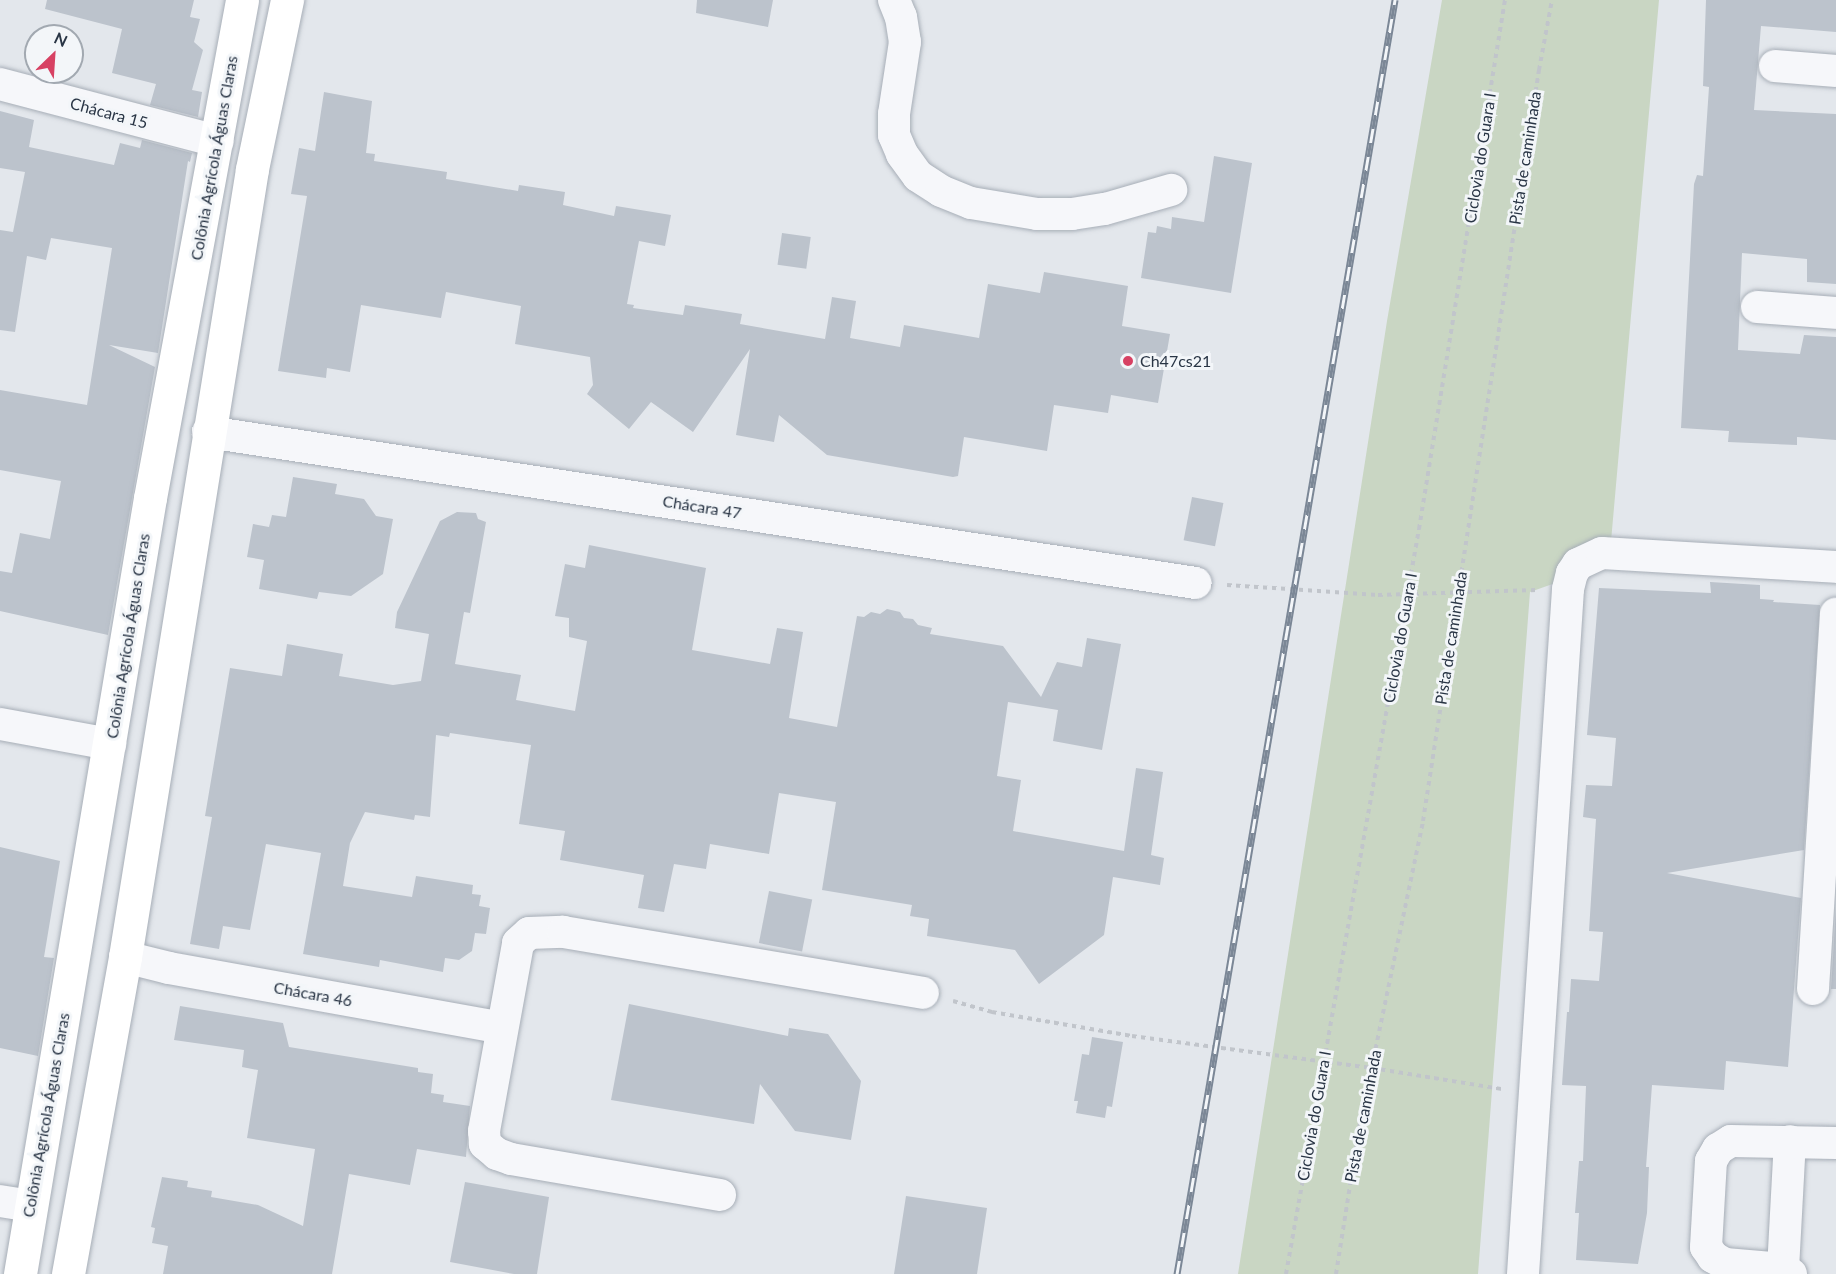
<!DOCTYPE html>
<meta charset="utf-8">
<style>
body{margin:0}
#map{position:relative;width:1836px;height:1274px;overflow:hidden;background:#e3e7ec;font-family:Lato,sans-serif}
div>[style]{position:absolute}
.green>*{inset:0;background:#c9d6c3}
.building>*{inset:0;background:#bcc3cc;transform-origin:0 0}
.path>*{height:4px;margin-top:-2px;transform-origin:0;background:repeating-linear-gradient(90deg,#c1c5cb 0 4.5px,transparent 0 9px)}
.roads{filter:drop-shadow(0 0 2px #a7aeb7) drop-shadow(0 0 2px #a7aeb7)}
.minor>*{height:32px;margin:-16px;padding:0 16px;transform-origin:16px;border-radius:16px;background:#f6f7fa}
.secondary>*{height:33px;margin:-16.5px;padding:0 16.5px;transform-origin:16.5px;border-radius:16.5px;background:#fff}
.rail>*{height:7px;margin-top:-3.5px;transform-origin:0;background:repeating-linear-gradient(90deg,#f3f6f9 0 14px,#7b8796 0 28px);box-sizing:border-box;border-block:2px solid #7b8796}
.dots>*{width:16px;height:16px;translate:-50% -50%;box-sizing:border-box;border:3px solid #f3f6f9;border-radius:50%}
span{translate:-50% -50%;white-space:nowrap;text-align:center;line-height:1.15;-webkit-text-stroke:6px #f3f6f9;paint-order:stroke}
.street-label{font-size:16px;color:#293545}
.poi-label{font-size:16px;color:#293545}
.left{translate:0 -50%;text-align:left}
.north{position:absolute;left:24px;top:24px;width:60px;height:60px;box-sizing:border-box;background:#f3f6f9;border:2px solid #a2a9b1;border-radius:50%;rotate:25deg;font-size:16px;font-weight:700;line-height:24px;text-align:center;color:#293545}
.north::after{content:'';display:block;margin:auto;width:21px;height:27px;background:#d74163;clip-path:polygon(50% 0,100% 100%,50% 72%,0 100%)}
</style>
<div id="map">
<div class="green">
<div style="clip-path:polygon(1442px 0,1659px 0,1609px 564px,1530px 592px,1478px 1274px,1238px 1274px,1387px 321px)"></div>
</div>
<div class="building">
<div style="clip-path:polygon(47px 0,194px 0,190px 17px,200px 19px,194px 42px,203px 50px,192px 90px,202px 92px,198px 117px,150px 105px,156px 84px,112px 73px,122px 29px,45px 9px)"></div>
<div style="clip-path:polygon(697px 0,773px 0,768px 27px,696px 13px)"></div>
<div style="clip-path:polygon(1706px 0,1836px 0,1836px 32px,1761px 26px,1754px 110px,1836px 114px,1836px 284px,1807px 282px,1807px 259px,1742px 253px,1738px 350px,1800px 354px,1804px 335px,1836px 337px,1836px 440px,1797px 437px,1797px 445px,1728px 442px,1729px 431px,1681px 428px,1694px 184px,1697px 175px,1703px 176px,1709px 87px,1703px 86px)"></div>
<div style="clip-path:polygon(324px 92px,372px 101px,366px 153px,375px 154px,374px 161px,447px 172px,446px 179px,518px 191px,519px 185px,565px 192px,563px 205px,614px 216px,616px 206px,671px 215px,665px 246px,639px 241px,627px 304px,634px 305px,633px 308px,683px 315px,685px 305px,742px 314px,740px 324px,825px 339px,832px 297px,856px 301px,850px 338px,900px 347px,904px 325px,979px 338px,988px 284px,1040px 293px,1044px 272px,1128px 286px,1122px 326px,1170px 334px,1158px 403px,1111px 395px,1108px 413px,1054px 405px,1047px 451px,964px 437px,958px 476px,953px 477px,827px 455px,779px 415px,774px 442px,736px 435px,750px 349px,693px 432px,651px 402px,629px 429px,587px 394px,593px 385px,590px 357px,515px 344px,521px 306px,446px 292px,441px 318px,361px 305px,350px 372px,327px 368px,326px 378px,278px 371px,307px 196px,291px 194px,299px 148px,315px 151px)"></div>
<div style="clip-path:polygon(0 111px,34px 120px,29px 147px,114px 165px,120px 143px,140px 148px,142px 140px,192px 153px,190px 162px,188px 161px,158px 353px,109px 345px,155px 367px,108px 635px,0 611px,0 571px,12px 573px,20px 533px,50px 539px,61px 481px,0 470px,0 390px,87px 405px,112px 248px,51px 238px,46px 260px,27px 256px,15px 332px,0 330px,0 230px,13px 232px,25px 172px,0 168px)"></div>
<div style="clip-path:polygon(1214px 156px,1252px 163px,1231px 293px,1141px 278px,1148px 232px,1156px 233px,1157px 226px,1171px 229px,1172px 217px,1204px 222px)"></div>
<div style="left:782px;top:233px;width:29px;height:32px;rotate:8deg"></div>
<div style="clip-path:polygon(293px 477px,337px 484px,335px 494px,364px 499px,376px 516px,393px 519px,383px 574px,351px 596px,319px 592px,317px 599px,259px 589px,264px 560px,247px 557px,253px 524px,269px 527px,272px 515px,286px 517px)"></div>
<div style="left:1192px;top:497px;width:32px;height:44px;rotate:11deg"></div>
<div style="clip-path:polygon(457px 512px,476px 513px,478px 519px,486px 522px,470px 613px,464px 612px,455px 664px,521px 675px,516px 700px,575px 711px,587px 641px,569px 637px,569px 618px,555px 616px,565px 564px,585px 568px,589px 545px,706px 568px,692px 650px,770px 664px,777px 628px,803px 632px,789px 718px,837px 727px,857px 616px,864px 617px,871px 612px,880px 614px,887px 609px,900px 612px,904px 618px,913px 619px,918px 625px,932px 628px,930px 634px,1003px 646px,1041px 697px,1057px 662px,1082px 667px,1087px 638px,1121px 644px,1102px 750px,1053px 741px,1058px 710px,1008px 702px,997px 776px,1021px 780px,1013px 831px,1124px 851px,1136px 768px,1163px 772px,1151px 855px,1164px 858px,1160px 885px,1113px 877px,1104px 935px,1039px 984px,1015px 950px,927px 936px,929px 919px,910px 916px,912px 905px,822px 890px,836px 802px,779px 793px,769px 854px,710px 844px,706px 869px,674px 864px,664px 912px,638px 908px,644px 875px,560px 860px,565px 831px,519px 824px,531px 745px,450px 733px,449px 737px,436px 735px,430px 817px,415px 815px,414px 820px,365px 812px,350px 843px,343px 886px,412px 897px,416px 876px,473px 885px,472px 894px,481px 895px,479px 906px,490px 908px,486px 934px,475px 933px,472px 951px,459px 960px,445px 958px,443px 972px,380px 960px,379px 967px,303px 954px,321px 853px,266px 844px,250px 930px,223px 926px,219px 949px,190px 944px,212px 817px,205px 816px,230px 668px,282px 676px,287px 644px,343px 654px,339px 676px,393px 685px,421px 681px,429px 634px,395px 628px,397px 612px,440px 521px)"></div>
<div style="clip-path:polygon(1710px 582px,1760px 585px,1760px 599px,1774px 600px,1773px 602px,1820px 605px,1804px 850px,1667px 873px,1801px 898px,1788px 1067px,1726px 1061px,1724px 1090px,1652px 1085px,1646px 1167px,1649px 1167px,1647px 1213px,1638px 1264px,1576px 1260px,1579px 1213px,1575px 1213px,1579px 1161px,1583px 1161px,1586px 1086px,1562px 1085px,1567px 1012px,1569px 1012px,1571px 979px,1599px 981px,1603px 932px,1589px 931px,1596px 819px,1583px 817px,1586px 785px,1612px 786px,1616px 738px,1587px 735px,1599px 588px,1711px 593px)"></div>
<div style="clip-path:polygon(0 847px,60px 861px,44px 957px,54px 958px,38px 1056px,0 1048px)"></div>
<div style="left:769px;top:891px;width:44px;height:53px;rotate:11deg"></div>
<div style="clip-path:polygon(1836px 908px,1836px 989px,1831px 989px)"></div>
<div style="clip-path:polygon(629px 1004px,788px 1036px,789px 1028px,828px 1034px,861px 1081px,851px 1140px,795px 1131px,760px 1084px,754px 1124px,611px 1100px)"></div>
<div style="clip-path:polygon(180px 1006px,283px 1023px,289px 1047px,418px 1068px,418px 1072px,433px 1074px,431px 1093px,444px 1095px,443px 1102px,470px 1106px,466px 1157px,417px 1149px,410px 1185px,349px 1174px,332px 1274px,163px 1274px,168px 1246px,152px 1243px,155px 1228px,151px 1227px,162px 1177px,188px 1181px,187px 1187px,212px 1191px,211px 1197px,258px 1205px,303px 1226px,315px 1149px,247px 1138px,258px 1070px,242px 1067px,244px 1050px,174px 1040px)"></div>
<div style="clip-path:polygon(1092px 1037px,1123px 1042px,1112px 1107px,1107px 1106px,1105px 1118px,1076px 1113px,1078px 1101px,1074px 1101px,1082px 1054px,1089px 1055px)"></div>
<div style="clip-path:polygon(465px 1182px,549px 1197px,537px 1274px,514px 1274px,450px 1262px)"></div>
<div style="clip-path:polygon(906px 1196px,987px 1208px,977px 1274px,894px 1274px)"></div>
</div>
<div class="path">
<div style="left:1227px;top:585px;width:151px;rotate:3.8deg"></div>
<div style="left:1378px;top:595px;width:159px;rotate:-1.8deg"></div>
<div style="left:953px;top:1001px;width:41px;rotate:15.8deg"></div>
<div style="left:992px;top:1012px;width:142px;rotate:9.7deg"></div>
<div style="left:1132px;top:1036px;width:242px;rotate:7.6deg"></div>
<div style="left:1372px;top:1068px;width:132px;rotate:9.2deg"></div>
<div style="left:1286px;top:1274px;width:757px;rotate:-79.88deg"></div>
<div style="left:1419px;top:529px;width:536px;rotate:-80.77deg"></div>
<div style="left:1336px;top:1274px;width:148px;rotate:-81deg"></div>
<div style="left:1359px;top:1128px;width:314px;rotate:-78.2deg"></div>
<div style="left:1423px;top:821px;width:760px;rotate:-81.22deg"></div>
<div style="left:1539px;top:70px;width:71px;rotate:-79.5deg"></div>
</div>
<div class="roads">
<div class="minor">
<div style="left:894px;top:0;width:18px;rotate:68deg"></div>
<div style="left:901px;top:17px;width:25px;rotate:81deg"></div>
<div style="left:905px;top:42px;width:73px;rotate:98.7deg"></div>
<div style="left:894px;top:114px;width:21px;rotate:90deg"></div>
<div style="left:894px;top:135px;width:21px;rotate:67deg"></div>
<div style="left:902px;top:154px;width:27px;rotate:54deg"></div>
<div style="left:918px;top:176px;width:27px;rotate:33deg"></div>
<div style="left:941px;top:191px;width:32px;rotate:22deg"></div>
<div style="left:971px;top:203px;width:67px;rotate:9.5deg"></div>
<div style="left:1037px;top:214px;width:35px"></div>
<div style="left:1072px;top:214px;width:33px;rotate:-9deg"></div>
<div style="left:1105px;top:209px;width:69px;rotate:-16.1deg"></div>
<div style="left:1775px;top:66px;width:61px;rotate:4.7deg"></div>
<div style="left:0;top:84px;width:225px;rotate:14.7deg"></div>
<div style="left:1757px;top:307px;width:79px;rotate:4.3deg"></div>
<div style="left:208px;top:432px;width:999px;rotate:8.69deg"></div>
<div style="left:0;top:724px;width:112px;rotate:10.3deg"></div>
<div style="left:125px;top:957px;width:45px;rotate:14deg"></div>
<div style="left:169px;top:968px;width:338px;rotate:10.2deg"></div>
<div style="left:1813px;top:989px;width:376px;rotate:-86.5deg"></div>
<div style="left:720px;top:1195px;width:212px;rotate:-170.2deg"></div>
<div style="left:511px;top:1159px;width:15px;rotate:-160deg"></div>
<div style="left:497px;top:1154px;width:16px;rotate:-140deg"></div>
<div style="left:485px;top:1144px;width:13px;rotate:-94deg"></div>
<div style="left:484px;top:1131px;width:191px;rotate:-79.7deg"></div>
<div style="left:518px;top:943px;width:15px;rotate:-42deg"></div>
<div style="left:529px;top:933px;width:34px;rotate:-2deg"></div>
<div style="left:563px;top:932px;width:365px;rotate:9.6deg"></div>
<div style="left:0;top:1201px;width:30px;rotate:9deg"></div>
<div style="left:1783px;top:1269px;width:128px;rotate:-86.9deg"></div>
<div style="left:1523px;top:1274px;width:686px;rotate:-86.24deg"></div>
<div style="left:1568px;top:589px;width:16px;rotate:-76deg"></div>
<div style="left:1572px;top:573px;width:11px;rotate:-56deg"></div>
<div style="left:1578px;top:564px;width:26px;rotate:-25deg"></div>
<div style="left:1602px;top:553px;width:234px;rotate:3.4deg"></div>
<div style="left:1791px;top:1274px;width:9px;rotate:-148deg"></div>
<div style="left:1783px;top:1269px;width:58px;rotate:-175.1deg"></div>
<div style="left:1725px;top:1264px;width:14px;rotate:-150deg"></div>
<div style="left:1713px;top:1257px;width:12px;rotate:-125deg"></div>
<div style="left:1706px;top:1247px;width:86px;rotate:-86.7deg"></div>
<div style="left:1711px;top:1161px;width:14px;rotate:-60deg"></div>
<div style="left:1718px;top:1149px;width:15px;rotate:-32deg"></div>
<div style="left:1731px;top:1141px;width:105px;rotate:1.1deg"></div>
</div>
<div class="secondary">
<div style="left:20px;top:1274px;width:787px;rotate:-80.49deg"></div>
<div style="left:150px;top:498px;width:506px;rotate:-79.53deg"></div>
<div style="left:68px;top:1274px;width:322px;rotate:-79.8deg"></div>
<div style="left:125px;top:957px;width:798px;rotate:-80.84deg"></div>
<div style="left:252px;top:169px;width:173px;rotate:-78.3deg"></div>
</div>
</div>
<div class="rail">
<div style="left:1177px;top:1274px;width:1293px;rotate:-80.29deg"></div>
</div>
<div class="dots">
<div style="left:1128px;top:361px;background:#d74163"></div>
</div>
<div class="street-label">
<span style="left:109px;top:113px;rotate:15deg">Chácara 15</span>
<span style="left:214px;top:158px;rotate:-80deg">Colônia Agrícola Águas Claras</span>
<span style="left:1480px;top:158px;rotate:-81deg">Ciclovia do Guara I</span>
<span style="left:1525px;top:158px;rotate:-81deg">Pista de caminhada</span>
<span style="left:702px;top:507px;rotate:9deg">Chácara 47</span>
<span style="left:128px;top:636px;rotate:-81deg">Colônia Agrícola Águas Claras</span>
<span style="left:1400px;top:638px;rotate:-80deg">Ciclovia do Guara I</span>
<span style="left:1451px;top:638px;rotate:-81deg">Pista de caminhada</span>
<span style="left:313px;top:994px;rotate:10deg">Chácara 46</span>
<span style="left:46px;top:1115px;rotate:-80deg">Colônia Agrícola Águas Claras</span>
<span style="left:1314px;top:1116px;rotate:-80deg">Ciclovia do Guara I</span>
<span style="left:1363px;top:1116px;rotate:-79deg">Pista de caminhada</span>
</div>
<div class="poi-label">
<span class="left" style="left:1140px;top:361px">Ch47cs21</span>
</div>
<div class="north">N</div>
</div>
